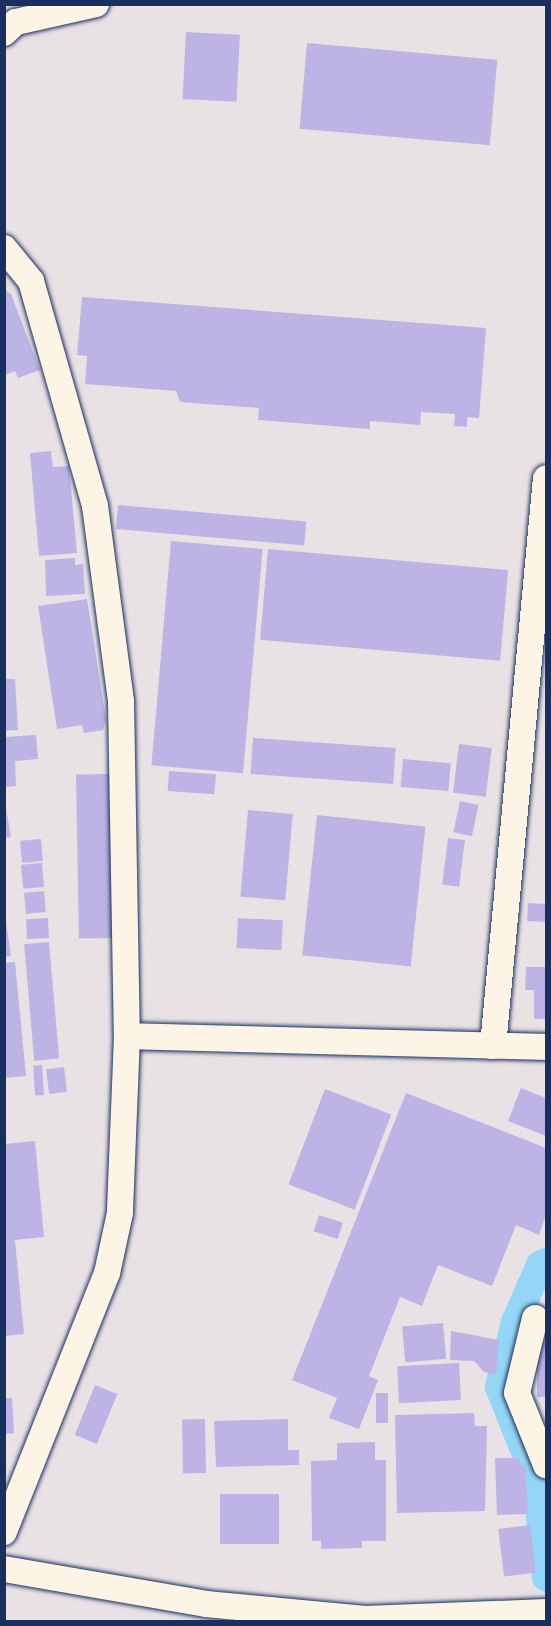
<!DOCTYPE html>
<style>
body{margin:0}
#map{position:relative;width:551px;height:1626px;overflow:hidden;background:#e9e2e5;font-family:"Architects Daughter",sans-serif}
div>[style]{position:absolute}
.canal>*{height:28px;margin:-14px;padding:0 14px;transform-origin:14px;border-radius:14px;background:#93d6f5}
.building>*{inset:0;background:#bdb4e5;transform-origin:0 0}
.roads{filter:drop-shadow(0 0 2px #1b2f5e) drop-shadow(0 0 2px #1b2f5e)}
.minor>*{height:26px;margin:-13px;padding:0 13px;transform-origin:13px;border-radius:13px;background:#fcf5e5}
span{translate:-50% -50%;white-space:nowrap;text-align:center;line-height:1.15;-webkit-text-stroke:4.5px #fcf5e5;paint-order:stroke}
.frame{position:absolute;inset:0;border:6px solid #1b2f5e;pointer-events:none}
</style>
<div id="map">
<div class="canal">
<div style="left:546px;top:1262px;width:7px;rotate:153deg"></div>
<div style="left:540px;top:1265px;width:62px;rotate:113.7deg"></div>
<div style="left:515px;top:1322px;width:67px;rotate:103.8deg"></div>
<div style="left:499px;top:1387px;width:100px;rotate:68.3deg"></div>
<div style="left:536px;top:1480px;width:98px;rotate:84.1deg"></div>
</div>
<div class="building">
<div style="left:186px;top:32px;width:54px;height:67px;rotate:3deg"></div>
<div style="left:307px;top:43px;width:191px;height:86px;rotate:5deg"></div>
<div style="clip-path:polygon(5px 290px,11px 294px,40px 370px,18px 378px,15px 371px,5px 375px)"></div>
<div style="clip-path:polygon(82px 297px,486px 328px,479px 418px,467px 417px,467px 427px,454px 426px,455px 414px,421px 412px,420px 425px,370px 421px,370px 429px,258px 420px,259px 408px,180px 402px,176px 391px,85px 384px,87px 356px,77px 355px)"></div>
<div style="clip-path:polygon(51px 451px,53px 467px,69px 466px,77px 553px,39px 556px,30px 453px)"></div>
<div style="left:118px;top:505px;width:189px;height:24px;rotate:5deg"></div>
<div style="left:171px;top:541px;width:92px;height:225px;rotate:5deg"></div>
<div style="left:268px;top:549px;width:241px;height:91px;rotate:5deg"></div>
<div style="clip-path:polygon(75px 558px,75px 565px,83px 564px,85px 594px,46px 596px,45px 560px)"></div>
<div style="clip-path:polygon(87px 599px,106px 719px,103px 730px,84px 733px,82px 725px,57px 729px,38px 606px)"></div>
<div style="clip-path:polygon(4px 679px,15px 679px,18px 730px,4px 731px)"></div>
<div style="clip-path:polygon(36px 735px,38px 759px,15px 761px,16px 786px,4px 787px,4px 737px)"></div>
<div style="left:253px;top:738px;width:143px;height:36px;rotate:4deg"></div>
<div style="left:459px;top:744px;width:33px;height:49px;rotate:7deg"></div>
<div style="left:403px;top:759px;width:48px;height:28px;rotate:5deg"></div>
<div style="left:169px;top:771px;width:47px;height:20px;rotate:4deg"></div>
<div style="left:111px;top:774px;width:164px;height:35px;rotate:89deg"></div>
<div style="clip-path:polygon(4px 797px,11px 837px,4px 838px)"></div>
<div style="left:460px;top:801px;width:19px;height:32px;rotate:12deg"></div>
<div style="left:248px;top:810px;width:45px;height:87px;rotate:5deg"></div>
<div style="left:317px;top:815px;width:109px;height:141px;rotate:6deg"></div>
<div style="left:448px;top:838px;width:17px;height:47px;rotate:7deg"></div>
<div style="left:41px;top:839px;width:22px;height:21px;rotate:85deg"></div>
<div style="left:42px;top:863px;width:24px;height:21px;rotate:85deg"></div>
<div style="left:44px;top:891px;width:21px;height:20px;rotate:85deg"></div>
<div style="left:528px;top:903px;width:18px;height:18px;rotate:3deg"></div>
<div style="clip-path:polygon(4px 907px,11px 956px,4px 957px)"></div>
<div style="left:48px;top:918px;width:20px;height:22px;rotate:87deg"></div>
<div style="left:238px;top:918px;width:45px;height:30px;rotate:3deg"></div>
<div style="left:49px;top:942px;width:117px;height:25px;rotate:85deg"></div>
<div style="clip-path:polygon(15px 962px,26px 1076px,4px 1078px,4px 963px)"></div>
<div style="clip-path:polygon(526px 967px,546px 967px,546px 1019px,534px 1019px,534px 990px,525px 990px)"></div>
<div style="left:42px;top:1065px;width:30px;height:9px;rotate:86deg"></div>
<div style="left:64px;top:1067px;width:25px;height:18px;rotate:83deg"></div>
<div style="clip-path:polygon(521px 1088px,546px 1098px,546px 1136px,508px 1121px)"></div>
<div style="left:325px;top:1089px;width:71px;height:102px;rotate:21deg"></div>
<div style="clip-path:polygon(406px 1093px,546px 1148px,546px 1215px,539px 1235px,516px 1225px,492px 1286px,438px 1265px,422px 1306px,400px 1297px,369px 1376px,378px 1380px,359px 1429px,329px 1418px,337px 1398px,292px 1380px)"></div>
<div style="clip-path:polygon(35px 1141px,44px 1237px,15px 1240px,24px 1334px,4px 1336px,4px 1144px)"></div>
<div style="left:319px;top:1215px;width:25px;height:17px;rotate:18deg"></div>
<div style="left:443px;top:1323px;width:36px;height:41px;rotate:85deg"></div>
<div style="clip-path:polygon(451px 1331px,499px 1340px,496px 1375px,484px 1372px,474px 1361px,450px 1360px)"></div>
<div style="left:537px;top:1341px;width:9px;height:56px"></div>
<div style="left:459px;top:1363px;width:37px;height:62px;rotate:87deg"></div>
<div style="left:95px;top:1385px;width:24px;height:54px;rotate:22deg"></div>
<div style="left:376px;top:1393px;width:12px;height:30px"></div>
<div style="clip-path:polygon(4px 1398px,12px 1398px,14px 1433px,4px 1434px)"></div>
<div style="clip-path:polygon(474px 1413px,475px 1426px,487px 1426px,485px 1511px,397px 1513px,395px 1415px)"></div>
<div style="left:205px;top:1419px;width:54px;height:23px;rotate:89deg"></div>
<div style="clip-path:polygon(288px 1419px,288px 1450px,299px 1450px,299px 1465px,216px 1467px,214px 1421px)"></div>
<div style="clip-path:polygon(375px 1442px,375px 1460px,386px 1460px,386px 1541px,362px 1541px,362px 1548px,321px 1549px,321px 1541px,312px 1541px,311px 1461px,337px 1460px,337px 1443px)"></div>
<div style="clip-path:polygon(495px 1458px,519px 1458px,520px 1465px,525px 1465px,528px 1514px,497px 1515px)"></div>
<div style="left:220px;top:1494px;width:59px;height:50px"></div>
<div style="left:530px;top:1525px;width:48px;height:32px;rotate:83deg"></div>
</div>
<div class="roads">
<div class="minor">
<div style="left:4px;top:33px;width:16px;rotate:-43deg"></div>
<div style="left:16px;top:22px;width:82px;rotate:-12.7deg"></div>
<div style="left:4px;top:248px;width:43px;rotate:50.7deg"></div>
<div style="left:31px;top:281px;width:234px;rotate:74.1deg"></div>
<div style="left:95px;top:506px;width:197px;rotate:82.4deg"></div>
<div style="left:121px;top:701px;width:335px;rotate:89deg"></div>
<div style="left:127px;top:1036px;width:177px;rotate:92.3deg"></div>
<div style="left:120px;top:1213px;width:61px;rotate:102.2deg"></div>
<div style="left:107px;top:1273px;width:279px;rotate:111.7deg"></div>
<div style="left:127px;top:1036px;width:419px;rotate:1.5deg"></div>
<div style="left:493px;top:1046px;width:570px;rotate:-84.67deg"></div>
<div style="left:535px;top:1318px;width:77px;rotate:103.5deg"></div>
<div style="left:517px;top:1393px;width:78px;rotate:68.1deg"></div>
<div style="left:4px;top:1569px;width:205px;rotate:9.8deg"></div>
<div style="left:206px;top:1604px;width:160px;rotate:5.4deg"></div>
<div style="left:365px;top:1619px;width:181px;rotate:-2.2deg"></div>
</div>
</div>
<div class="frame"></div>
</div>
